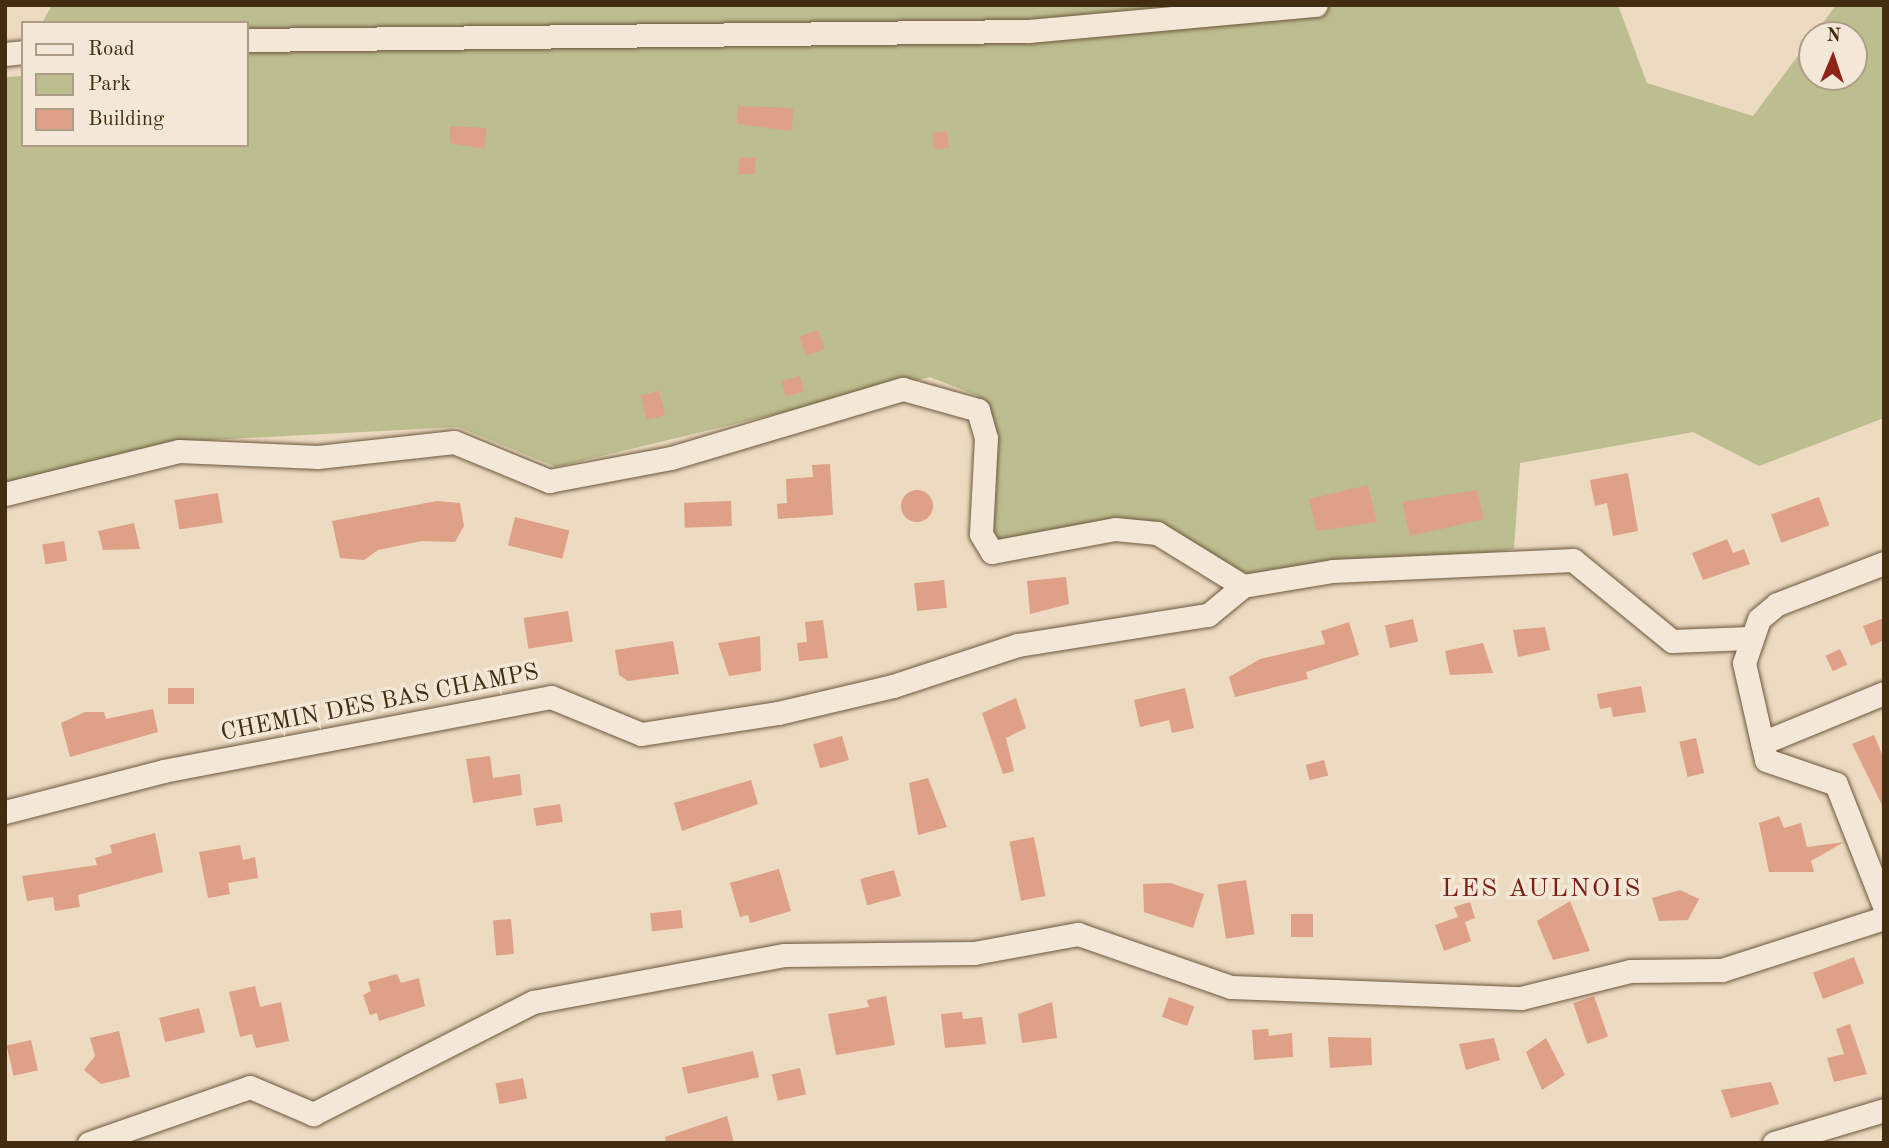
<!DOCTYPE html>
<style>
body{margin:0}
#map{position:relative;width:1889px;height:1148px;overflow:hidden;background:#ecdac1;font-family:"Old Standard TT",serif}
div>[style]{position:absolute}
.green>*{inset:0;background:#bdbe90}
.building>*{inset:0;background:#dea087;transform-origin:0 0}
.round{border-radius:50%}
.roads{filter:drop-shadow(0 0 2px #6d583c) drop-shadow(0 0 2px #6d583c)}
.street>*{height:23px;margin:-11.5px;padding:0 11.5px;transform-origin:11.5px;border-radius:11.5px;background:#f3e7d7}
span{translate:-50% -50%;white-space:nowrap;text-align:center;line-height:1.15;-webkit-text-stroke:7px #f3e7d7;paint-order:stroke}
.street-label{font-size:24px;color:#432d10}
.neighbourhood-label{font-size:26px;color:#7a1f14;letter-spacing:2px}
.frame{position:absolute;inset:0;border:7px solid #432d10;pointer-events:none}
.legend{position:absolute;left:21px;top:21px;width:228px;height:126px;box-sizing:border-box;background:#f3e7d7;border:2px solid #ad9d87;margin:0;padding:9px 12px;list-style:none;font-size:21px;color:#432d10}
.legend li{display:flex;align-items:center;gap:14px;height:35px}
.legend b{width:35px;border:2px solid #ad9d87}
.north{position:absolute;left:1798px;top:21px;width:70px;height:70px;box-sizing:border-box;background:#f3e7d7;border:2px solid #ad9d87;border-radius:50%;rotate:2deg;font-size:19px;font-weight:700;line-height:28px;text-align:center;color:#432d10}
.north::after{content:'';display:block;margin:auto;width:24px;height:32px;background:#8f2418;clip-path:polygon(50% 0,100% 100%,50% 72%,0 100%)}
</style>
<div id="map">
<div class="green">
<div style="clip-path:polygon(52px 5px,1618px 5px,1647px 83px,1753px 116px,1812px 37px,1812px 77px,1854px 77px,1854px 35px,1814px 35px,1836px 5px,1884px 5px,1884px 418px,1759px 466px,1693px 432px,1520px 463px,1514px 549px,1243px 586px,1157px 533px,992px 552px,978px 396px,930px 377px,556px 467px,458px 427px,172px 442px,5px 488px,5px 77px,23px 76px,23px 145px,247px 145px,247px 23px,42px 23px)"></div>
</div>
<div class="building">
<div style="clip-path:polygon(738px 106px,793px 108px,792px 131px,737px 124px)"></div>
<div style="clip-path:polygon(450px 126px,486px 128px,485px 149px,450px 143px)"></div>
<div style="left:947px;top:131px;width:17px;height:15px;rotate:83deg"></div>
<div style="clip-path:polygon(756px 157px,755px 174px,738px 174px,739px 158px)"></div>
<div style="left:818px;top:330px;width:20px;height:20px;rotate:70deg"></div>
<div style="left:800px;top:376px;width:16px;height:19px;rotate:75deg"></div>
<div style="left:659px;top:391px;width:25px;height:19px;rotate:76deg"></div>
<div style="clip-path:polygon(830px 464px,833px 515px,778px 519px,777px 504px,787px 503px,786px 479px,813px 477px,812px 465px)"></div>
<div style="clip-path:polygon(1628px 473px,1638px 531px,1613px 536px,1607px 503px,1595px 506px,1590px 480px)"></div>
<div style="clip-path:polygon(1368px 485px,1377px 522px,1317px 531px,1309px 499px)"></div>
<div style="clip-path:polygon(1477px 490px,1484px 519px,1410px 536px,1402px 502px)"></div>
<div class="round" style="left:901px;top:490px;width:32px;height:32px"></div>
<div style="left:218px;top:493px;width:30px;height:44px;rotate:81deg"></div>
<div style="left:1819px;top:497px;width:30px;height:51px;rotate:70deg"></div>
<div style="clip-path:polygon(437px 501px,460px 503px,464px 526px,455px 542px,422px 541px,378px 550px,364px 560px,340px 558px,332px 521px)"></div>
<div style="left:731px;top:501px;width:25px;height:47px;rotate:88deg"></div>
<div style="left:515px;top:517px;width:56px;height:29px;rotate:14deg"></div>
<div style="clip-path:polygon(134px 523px,140px 549px,103px 550px,98px 531px)"></div>
<div style="clip-path:polygon(1727px 539px,1733px 553px,1744px 549px,1750px 564px,1703px 580px,1692px 553px)"></div>
<div style="left:64px;top:541px;width:20px;height:22px;rotate:81deg"></div>
<div style="clip-path:polygon(1066px 577px,1069px 604px,1030px 614px,1027px 581px)"></div>
<div style="left:944px;top:580px;width:28px;height:30px;rotate:84deg"></div>
<div style="left:568px;top:611px;width:31px;height:45px;rotate:81deg"></div>
<div style="clip-path:polygon(1884px 618px,1884px 640px,1871px 646px,1863px 626px)"></div>
<div style="left:1413px;top:619px;width:23px;height:29px;rotate:77deg"></div>
<div style="clip-path:polygon(823px 620px,828px 658px,799px 661px,797px 643px,807px 642px,805px 622px)"></div>
<div style="clip-path:polygon(1349px 622px,1359px 655px,1306px 672px,1308px 679px,1235px 697px,1229px 677px,1260px 659px,1325px 644px,1321px 631px)"></div>
<div style="clip-path:polygon(1545px 627px,1550px 650px,1518px 657px,1513px 630px)"></div>
<div style="clip-path:polygon(760px 636px,761px 671px,729px 676px,718px 643px)"></div>
<div style="clip-path:polygon(673px 641px,679px 674px,628px 681px,619px 675px,615px 650px)"></div>
<div style="clip-path:polygon(1483px 643px,1493px 673px,1450px 675px,1445px 651px)"></div>
<div style="left:1840px;top:649px;width:17px;height:16px;rotate:65deg"></div>
<div style="clip-path:polygon(1641px 686px,1646px 712px,1613px 717px,1611px 707px,1600px 709px,1597px 694px)"></div>
<div style="left:194px;top:688px;width:16px;height:26px;rotate:90deg"></div>
<div style="clip-path:polygon(1185px 688px,1194px 728px,1172px 733px,1169px 720px,1140px 727px,1134px 700px)"></div>
<div style="clip-path:polygon(1016px 698px,1026px 728px,1006px 738px,1014px 771px,1003px 774px,982px 713px)"></div>
<div style="clip-path:polygon(153px 709px,158px 732px,70px 757px,61px 723px,85px 712px,104px 712px,106px 719px)"></div>
<div style="clip-path:polygon(1874px 735px,1884px 759px,1884px 809px,1852px 744px)"></div>
<div style="left:842px;top:736px;width:25px;height:30px;rotate:74deg"></div>
<div style="left:1696px;top:738px;width:36px;height:17px;rotate:77deg"></div>
<div style="clip-path:polygon(490px 756px,493px 778px,520px 774px,522px 795px,473px 803px,466px 759px)"></div>
<div style="left:1324px;top:760px;width:16px;height:19px;rotate:75deg"></div>
<div style="clip-path:polygon(928px 778px,947px 827px,918px 835px,909px 783px)"></div>
<div style="clip-path:polygon(751px 780px,758px 804px,682px 831px,674px 803px)"></div>
<div style="left:560px;top:804px;width:18px;height:27px;rotate:81deg"></div>
<div style="clip-path:polygon(1779px 816px,1784px 828px,1801px 823px,1807px 847px,1844px 842px,1811px 861px,1814px 872px,1769px 872px,1759px 823px)"></div>
<div style="clip-path:polygon(155px 833px,163px 872px,78px 895px,80px 907px,55px 911px,53px 897px,27px 901px,22px 876px,97px 865px,95px 858px,112px 853px,110px 845px)"></div>
<div style="left:1034px;top:837px;width:60px;height:25px;rotate:79deg"></div>
<div style="clip-path:polygon(240px 845px,243px 860px,255px 857px,258px 878px,228px 883px,230px 894px,208px 898px,199px 852px)"></div>
<div style="clip-path:polygon(779px 869px,791px 911px,750px 923px,748px 915px,740px 917px,730px 883px)"></div>
<div style="left:894px;top:870px;width:27px;height:35px;rotate:75deg"></div>
<div style="left:1246px;top:880px;width:55px;height:29px;rotate:81deg"></div>
<div style="clip-path:polygon(1170px 883px,1204px 894px,1193px 928px,1144px 912px,1143px 884px)"></div>
<div style="clip-path:polygon(1680px 890px,1699px 899px,1688px 920px,1659px 921px,1652px 898px)"></div>
<div style="clip-path:polygon(1570px 901px,1590px 951px,1553px 960px,1537px 921px)"></div>
<div style="clip-path:polygon(1470px 902px,1475px 918px,1465px 922px,1471px 941px,1444px 951px,1435px 925px,1458px 917px,1454px 907px)"></div>
<div style="left:681px;top:910px;width:18px;height:31px;rotate:84deg"></div>
<div style="left:1291px;top:914px;width:22px;height:23px"></div>
<div style="left:511px;top:919px;width:35px;height:18px;rotate:85deg"></div>
<div style="left:1854px;top:957px;width:28px;height:44px;rotate:69deg"></div>
<div style="clip-path:polygon(397px 974px,401px 983px,419px 978px,425px 1006px,379px 1021px,377px 1013px,370px 1015px,363px 995px,371px 991px,368px 982px)"></div>
<div style="clip-path:polygon(255px 986px,260px 1007px,281px 1002px,289px 1041px,256px 1048px,252px 1034px,240px 1037px,229px 992px)"></div>
<div style="clip-path:polygon(886px 996px,895px 1045px,836px 1055px,828px 1014px,869px 1007px,867px 1000px)"></div>
<div style="left:1594px;top:996px;width:43px;height:22px;rotate:71deg"></div>
<div style="left:1169px;top:997px;width:27px;height:21px;rotate:20deg"></div>
<div style="clip-path:polygon(1052px 1002px,1057px 1038px,1022px 1043px,1018px 1014px)"></div>
<div style="left:199px;top:1008px;width:25px;height:41px;rotate:76deg"></div>
<div style="clip-path:polygon(962px 1012px,963px 1019px,982px 1017px,986px 1044px,945px 1048px,941px 1014px)"></div>
<div style="clip-path:polygon(1850px 1024px,1867px 1074px,1834px 1082px,1827px 1058px,1844px 1054px,1836px 1029px)"></div>
<div style="clip-path:polygon(1268px 1029px,1269px 1036px,1292px 1033px,1293px 1057px,1254px 1060px,1252px 1030px)"></div>
<div style="clip-path:polygon(119px 1031px,130px 1077px,101px 1084px,84px 1070px,95px 1056px,90px 1038px)"></div>
<div style="clip-path:polygon(1328px 1037px,1371px 1038px,1372px 1065px,1330px 1068px)"></div>
<div style="clip-path:polygon(1494px 1038px,1500px 1060px,1466px 1070px,1459px 1044px)"></div>
<div style="clip-path:polygon(1546px 1038px,1565px 1075px,1542px 1090px,1526px 1052px)"></div>
<div style="left:31px;top:1040px;width:31px;height:25px;rotate:77deg"></div>
<div style="left:753px;top:1051px;width:27px;height:73px;rotate:77deg"></div>
<div style="left:800px;top:1068px;width:27px;height:29px;rotate:77deg"></div>
<div style="left:523px;top:1078px;width:21px;height:28px;rotate:79deg"></div>
<div style="clip-path:polygon(1771px 1082px,1779px 1104px,1731px 1118px,1721px 1090px)"></div>
<div style="clip-path:polygon(727px 1116px,734px 1143px,666px 1143px,665px 1137px)"></div>
</div>
<div class="roads">
<div class="street">
<div style="left:247px;top:40px;width:782px;rotate:-0.66deg"></div>
<div style="left:1029px;top:31px;width:288px;rotate:-5.2deg"></div>
<div style="left:5px;top:54px;width:18px;rotate:-6deg"></div>
<div style="left:5px;top:494px;width:179px;rotate:-13.9deg"></div>
<div style="left:179px;top:451px;width:139px;rotate:2.5deg"></div>
<div style="left:318px;top:457px;width:137px;rotate:-6.3deg"></div>
<div style="left:454px;top:442px;width:103px;rotate:22.3deg"></div>
<div style="left:549px;top:481px;width:124px;rotate:-10.7deg"></div>
<div style="left:671px;top:458px;width:242px;rotate:-16.6deg"></div>
<div style="left:903px;top:389px;width:78px;rotate:15.6deg"></div>
<div style="left:978px;top:410px;width:29px;rotate:74deg"></div>
<div style="left:986px;top:438px;width:96px;rotate:93deg"></div>
<div style="left:981px;top:534px;width:21px;rotate:59deg"></div>
<div style="left:992px;top:552px;width:125px;rotate:-10.6deg"></div>
<div style="left:1115px;top:529px;width:42px;rotate:5.4deg"></div>
<div style="left:1157px;top:533px;width:101px;rotate:31.6deg"></div>
<div style="left:1243px;top:586px;width:91px;rotate:-9.5deg"></div>
<div style="left:1333px;top:571px;width:240px;rotate:-2.6deg"></div>
<div style="left:1573px;top:560px;width:128px;rotate:39.3deg"></div>
<div style="left:1672px;top:641px;width:77px;rotate:-2.2deg"></div>
<div style="left:1884px;top:563px;width:115px;rotate:159deg"></div>
<div style="left:1777px;top:604px;width:23px;rotate:140deg"></div>
<div style="left:1759px;top:619px;width:46px;rotate:108.8deg"></div>
<div style="left:1744px;top:663px;width:99px;rotate:77.2deg"></div>
<div style="left:1766px;top:760px;width:74px;rotate:18.9deg"></div>
<div style="left:1836px;top:784px;width:131px;rotate:68.5deg"></div>
<div style="left:1762px;top:743px;width:132px;rotate:-22.3deg"></div>
<div style="left:5px;top:812px;width:163px;rotate:-14.5deg"></div>
<div style="left:163px;top:771px;width:395px;rotate:-10.8deg"></div>
<div style="left:551px;top:697px;width:97px;rotate:22.3deg"></div>
<div style="left:641px;top:734px;width:139px;rotate:-8.7deg"></div>
<div style="left:778px;top:713px;width:118px;rotate:-13.2deg"></div>
<div style="left:893px;top:686px;width:132px;rotate:-18.2deg"></div>
<div style="left:1018px;top:645px;width:192px;rotate:-9deg"></div>
<div style="left:1208px;top:615px;width:45px;rotate:-39.6deg"></div>
<div style="left:89px;top:1143px;width:170px;rotate:-19.2deg"></div>
<div style="left:250px;top:1087px;width:69px;rotate:23.2deg"></div>
<div style="left:313px;top:1114px;width:247px;rotate:-27deg"></div>
<div style="left:533px;top:1002px;width:256px;rotate:-10.6deg"></div>
<div style="left:785px;top:955px;width:189px;rotate:-0.6deg"></div>
<div style="left:974px;top:953px;width:106px;rotate:-10.4deg"></div>
<div style="left:1078px;top:934px;width:162px;rotate:19.1deg"></div>
<div style="left:1231px;top:987px;width:290px;rotate:2.2deg"></div>
<div style="left:1521px;top:998px;width:112px;rotate:-13.9deg"></div>
<div style="left:1630px;top:971px;width:92px;rotate:-0.6deg"></div>
<div style="left:1722px;top:970px;width:170px;rotate:-17.8deg"></div>
<div style="left:1774px;top:1143px;width:115px;rotate:-16.7deg"></div>
</div>
</div>
<div class="street-label">
<span style="left:380px;top:704px;rotate:-11deg">CHEMIN DES BAS CHAMPS</span>
</div>
<div class="neighbourhood-label">
<span style="left:1542px;top:890px">LES AULNOIS</span>
</div>
<div class="frame"></div>
<ul class="legend">
<li><b style="height:9px;background:#f3e7d7"></b>Road</li>
<li><b style="height:19px;background:#bdbe90"></b>Park</li>
<li><b style="height:19px;background:#dea087"></b>Building</li>
</ul>
<div class="north">N</div>
</div>
